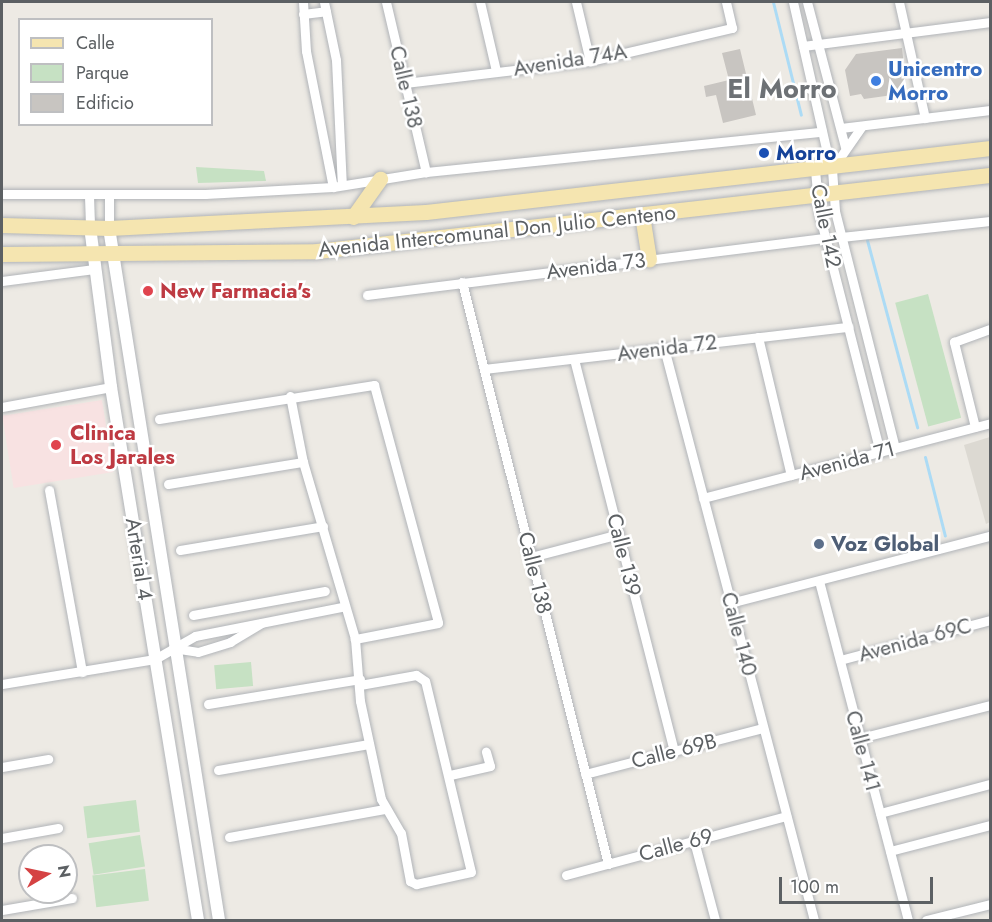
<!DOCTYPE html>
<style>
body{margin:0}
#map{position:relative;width:992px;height:922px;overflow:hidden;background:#edeae4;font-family:Jost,sans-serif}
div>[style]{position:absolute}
.education>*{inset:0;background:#dcd9d2}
.medical>*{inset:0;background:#f8e2e2;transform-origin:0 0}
.green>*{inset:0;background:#c6e1c3;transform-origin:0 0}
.stream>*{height:3px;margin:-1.5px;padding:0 1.5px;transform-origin:1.5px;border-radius:1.5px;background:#acdbf5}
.building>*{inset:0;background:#c8c5c1}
.roads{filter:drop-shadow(0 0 2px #b1b4b8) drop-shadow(0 0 2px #b1b4b8)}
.minor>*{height:9px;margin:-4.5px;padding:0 4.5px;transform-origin:4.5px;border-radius:4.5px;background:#fff}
.tertiary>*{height:12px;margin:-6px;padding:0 6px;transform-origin:6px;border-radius:6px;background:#fff}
.primary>*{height:15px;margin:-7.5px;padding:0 7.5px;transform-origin:7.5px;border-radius:7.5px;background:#f5e5b0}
.dots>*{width:16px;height:16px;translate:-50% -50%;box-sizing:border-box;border:3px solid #fff;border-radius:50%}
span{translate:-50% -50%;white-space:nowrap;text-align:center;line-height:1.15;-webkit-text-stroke:5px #fff;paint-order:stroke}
.street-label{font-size:21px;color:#5c6063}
.shop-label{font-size:21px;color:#366cbe;font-weight:700}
.left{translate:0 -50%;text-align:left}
.transit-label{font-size:21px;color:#164399;font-weight:700}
.health-label{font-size:21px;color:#be3a42;font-weight:700}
.service-label{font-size:21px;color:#4e5e75;font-weight:700}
.district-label{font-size:27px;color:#6d7175;font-weight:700}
.frame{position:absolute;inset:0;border:3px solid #5c6063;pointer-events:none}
.legend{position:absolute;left:18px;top:18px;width:195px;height:108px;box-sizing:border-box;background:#fff;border:2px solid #bebfc1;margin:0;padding:8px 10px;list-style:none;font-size:18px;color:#5c6063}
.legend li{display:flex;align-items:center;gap:12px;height:30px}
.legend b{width:30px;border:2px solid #bebfc1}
.north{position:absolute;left:18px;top:844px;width:60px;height:60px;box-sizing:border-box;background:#fff;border:2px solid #bebfc1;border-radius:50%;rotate:81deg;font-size:16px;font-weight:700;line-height:24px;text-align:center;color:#5c6063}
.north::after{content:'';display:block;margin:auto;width:21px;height:27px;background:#d54243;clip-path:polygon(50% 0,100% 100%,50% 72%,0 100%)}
.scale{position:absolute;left:779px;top:877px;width:154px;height:27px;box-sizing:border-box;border:3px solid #5c6063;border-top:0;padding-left:8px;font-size:18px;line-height:21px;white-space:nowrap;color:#5c6063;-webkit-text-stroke:4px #fff;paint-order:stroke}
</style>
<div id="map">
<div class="education">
<div style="clip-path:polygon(990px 437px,990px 522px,986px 524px,964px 445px)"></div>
</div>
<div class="medical">
<div style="left:102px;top:400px;width:73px;height:101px;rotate:81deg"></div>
</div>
<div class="green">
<div style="clip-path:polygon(196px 167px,264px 171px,266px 181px,198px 183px)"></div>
<div style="left:928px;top:294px;width:128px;height:34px;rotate:75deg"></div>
<div style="left:251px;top:662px;width:24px;height:37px;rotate:85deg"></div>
<div style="left:136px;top:800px;width:32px;height:53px;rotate:83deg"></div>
<div style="left:140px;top:835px;width:32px;height:52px;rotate:81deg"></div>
<div style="left:145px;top:869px;width:32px;height:53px;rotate:83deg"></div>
</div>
<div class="stream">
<div style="left:773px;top:2px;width:116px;rotate:76.1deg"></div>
<div style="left:867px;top:240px;width:194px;rotate:75deg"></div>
<div style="left:925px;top:457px;width:81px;rotate:75.8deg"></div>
</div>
<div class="building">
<div style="clip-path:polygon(902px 48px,907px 93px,864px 99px,861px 94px,850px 96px,845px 70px,856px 54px)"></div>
<div style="clip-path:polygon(740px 49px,756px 115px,723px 123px,716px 95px,706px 97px,704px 86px,729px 80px,722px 53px)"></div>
</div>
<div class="roads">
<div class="minor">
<div style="left:303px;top:2px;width:49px;rotate:86.5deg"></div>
<div style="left:306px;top:51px;width:139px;rotate:78.8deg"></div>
<div style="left:324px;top:2px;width:59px;rotate:78.3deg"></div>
<div style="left:336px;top:60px;width:125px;rotate:87.3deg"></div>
<div style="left:386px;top:2px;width:175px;rotate:76.8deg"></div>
<div style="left:480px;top:2px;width:71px;rotate:76.9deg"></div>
<div style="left:576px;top:2px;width:61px;rotate:76.7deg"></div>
<div style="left:793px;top:2px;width:151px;rotate:77.3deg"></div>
<div style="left:826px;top:149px;width:24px;rotate:118deg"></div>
<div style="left:815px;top:170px;width:43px;rotate:84.7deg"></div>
<div style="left:819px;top:213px;width:247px;rotate:75.7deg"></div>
<div style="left:807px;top:2px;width:150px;rotate:75.3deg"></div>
<div style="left:899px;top:2px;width:119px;rotate:77.4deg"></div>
<div style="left:303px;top:14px;width:23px;rotate:-7deg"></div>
<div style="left:803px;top:46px;width:189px;rotate:-7.3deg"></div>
<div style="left:405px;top:83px;width:186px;rotate:-6.8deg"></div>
<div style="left:590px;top:61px;width:146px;rotate:-13.1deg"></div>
<div style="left:732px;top:28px;width:27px;rotate:-103deg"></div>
<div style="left:862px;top:126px;width:52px;rotate:124.9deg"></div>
<div style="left:832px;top:169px;width:42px;rotate:85.9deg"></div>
<div style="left:835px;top:211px;width:244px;rotate:75.8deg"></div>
<div style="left:841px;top:128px;width:150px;rotate:-6.9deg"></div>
<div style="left:2px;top:194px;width:203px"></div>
<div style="left:205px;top:194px;width:128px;rotate:-3.1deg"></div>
<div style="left:333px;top:187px;width:94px;rotate:-9.2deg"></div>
<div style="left:426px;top:172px;width:398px;rotate:-5.8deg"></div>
<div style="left:89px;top:196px;width:31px;rotate:88deg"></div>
<div style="left:109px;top:228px;width:32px;rotate:-90deg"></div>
<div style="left:841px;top:237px;width:150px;rotate:-6.1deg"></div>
<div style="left:2px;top:281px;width:93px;rotate:-7.4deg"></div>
<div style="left:462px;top:282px;width:600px;rotate:75.92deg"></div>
<div style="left:367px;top:295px;width:462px;rotate:-7.1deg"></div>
<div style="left:758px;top:337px;width:142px;rotate:76.6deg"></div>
<div style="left:664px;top:348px;width:591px;rotate:75.31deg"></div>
<div style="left:574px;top:359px;width:405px;rotate:75.7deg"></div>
<div style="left:484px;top:369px;width:367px;rotate:-6.6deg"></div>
<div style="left:290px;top:396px;width:67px;rotate:78.9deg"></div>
<div style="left:303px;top:462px;width:184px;rotate:73.6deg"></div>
<div style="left:355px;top:639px;width:62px;rotate:85.4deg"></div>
<div style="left:360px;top:701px;width:100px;rotate:77.9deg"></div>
<div style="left:381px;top:799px;width:39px;rotate:60deg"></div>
<div style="left:401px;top:833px;width:49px;rotate:79.4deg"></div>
<div style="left:410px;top:881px;width:7px;rotate:27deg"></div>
<div style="left:416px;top:884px;width:56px;rotate:-12.3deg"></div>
<div style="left:471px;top:872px;width:196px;rotate:-103.5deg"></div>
<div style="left:425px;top:681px;width:11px;rotate:-146deg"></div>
<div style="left:416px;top:675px;width:57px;rotate:169.9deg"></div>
<div style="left:2px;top:407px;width:111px;rotate:-10.4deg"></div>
<div style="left:159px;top:419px;width:218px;rotate:-9deg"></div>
<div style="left:374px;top:385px;width:246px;rotate:74.9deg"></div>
<div style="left:438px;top:623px;width:85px;rotate:169.1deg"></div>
<div style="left:975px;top:427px;width:88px;rotate:-103.9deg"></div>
<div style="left:954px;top:342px;width:38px;rotate:-20deg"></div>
<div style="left:168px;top:484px;width:137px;rotate:-9.3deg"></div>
<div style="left:49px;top:490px;width:185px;rotate:79.7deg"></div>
<div style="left:703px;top:498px;width:297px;rotate:-14.6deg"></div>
<div style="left:180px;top:550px;width:145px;rotate:-9.5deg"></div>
<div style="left:531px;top:557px;width:91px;rotate:-14.6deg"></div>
<div style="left:819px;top:581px;width:350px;rotate:75.3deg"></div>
<div style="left:730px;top:603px;width:268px;rotate:-14.5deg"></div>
<div style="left:193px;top:615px;width:134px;rotate:-10.3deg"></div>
<div style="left:173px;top:648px;width:25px;rotate:9deg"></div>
<div style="left:198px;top:652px;width:34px;rotate:-17deg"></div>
<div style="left:230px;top:642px;width:37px;rotate:-31deg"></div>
<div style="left:840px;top:660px;width:155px;rotate:-14.9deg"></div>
<div style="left:2px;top:684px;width:155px;rotate:-9.3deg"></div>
<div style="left:155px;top:659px;width:46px;rotate:-29.9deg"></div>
<div style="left:195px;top:636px;width:150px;rotate:-11.2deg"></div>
<div style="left:208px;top:704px;width:154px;rotate:-9.3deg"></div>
<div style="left:860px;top:738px;width:134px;rotate:-14.2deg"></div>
<div style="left:2px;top:767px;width:47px;rotate:-9.9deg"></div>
<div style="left:218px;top:770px;width:153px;rotate:-9.8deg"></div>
<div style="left:585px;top:774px;width:184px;rotate:-14.5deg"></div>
<div style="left:450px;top:775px;width:41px;rotate:-12.7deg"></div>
<div style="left:490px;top:766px;width:15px;rotate:-106deg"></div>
<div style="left:880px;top:813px;width:114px;rotate:-14.8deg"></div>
<div style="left:229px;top:837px;width:158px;rotate:-10.2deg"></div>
<div style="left:2px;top:838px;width:57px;rotate:-10.1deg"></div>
<div style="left:694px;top:841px;width:82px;rotate:75.1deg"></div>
<div style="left:890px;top:851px;width:103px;rotate:-14.6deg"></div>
<div style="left:566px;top:875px;width:228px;rotate:-15deg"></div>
<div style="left:2px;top:910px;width:71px;rotate:-9.7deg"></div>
<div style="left:926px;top:920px;width:66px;rotate:-14deg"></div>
</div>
<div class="tertiary">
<div style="left:90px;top:227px;width:161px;rotate:82.5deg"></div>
<div style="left:111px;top:387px;width:540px;rotate:80.73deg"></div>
<div style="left:109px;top:228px;width:701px;rotate:80.97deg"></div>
</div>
<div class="primary">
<div style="left:642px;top:215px;width:45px;rotate:81deg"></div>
<div style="left:353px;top:217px;width:47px;rotate:-54.6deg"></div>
<div style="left:2px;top:225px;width:107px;rotate:1.6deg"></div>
<div style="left:109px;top:228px;width:317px;rotate:-2.9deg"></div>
<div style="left:426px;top:212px;width:568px;rotate:-6.47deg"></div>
<div style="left:2px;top:254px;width:315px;rotate:-0.5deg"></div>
<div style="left:317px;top:251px;width:677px;rotate:-6.44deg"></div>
</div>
</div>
<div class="dots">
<div style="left:876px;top:81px;background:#3f7fe0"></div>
<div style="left:764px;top:153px;background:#1a4fb4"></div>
<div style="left:148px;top:291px;background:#e0444e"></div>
<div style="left:56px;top:445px;background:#e0444e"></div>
<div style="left:819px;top:544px;background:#5c6f8a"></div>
</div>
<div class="street-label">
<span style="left:570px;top:60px;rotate:-9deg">Avenida 74A</span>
<span style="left:406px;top:87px;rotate:77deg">Calle 138</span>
<span style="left:826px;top:226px;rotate:79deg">Calle 142</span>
<span style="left:497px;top:231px;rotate:-6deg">Avenida Intercomunal Don Julio Centeno</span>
<span style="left:596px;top:266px;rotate:-7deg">Avenida 73</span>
<span style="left:667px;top:348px;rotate:-7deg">Avenida 72</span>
<span style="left:847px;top:461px;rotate:-15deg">Avenida 71</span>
<span style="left:624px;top:555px;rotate:76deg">Calle 139</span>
<span style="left:139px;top:559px;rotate:81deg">Arterial 4</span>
<span style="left:535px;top:573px;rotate:76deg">Calle 138</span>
<span style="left:739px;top:634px;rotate:75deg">Calle 140</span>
<span style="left:915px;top:640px;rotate:-15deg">Avenida 69C</span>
<span style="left:674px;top:751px;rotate:-14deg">Calle 69B</span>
<span style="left:863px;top:751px;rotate:75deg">Calle 141</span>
<span style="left:676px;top:845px;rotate:-15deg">Calle 69</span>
</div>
<div class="shop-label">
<span class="left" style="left:888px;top:81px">Unicentro<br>Morro</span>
</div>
<div class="transit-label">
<span class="left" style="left:776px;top:153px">Morro</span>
</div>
<div class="health-label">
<span class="left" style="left:160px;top:291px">New Farmacia's</span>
<span class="left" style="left:70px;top:445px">Clinica<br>Los Jarales</span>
</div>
<div class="service-label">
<span class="left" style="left:831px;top:544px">Voz Global</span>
</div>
<div class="district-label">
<span style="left:782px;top:89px">El Morro</span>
</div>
<div class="frame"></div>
<ul class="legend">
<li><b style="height:8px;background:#f5e5b0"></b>Calle</li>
<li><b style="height:16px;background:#c6e1c3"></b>Parque</li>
<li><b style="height:16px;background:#c8c5c1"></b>Edificio</li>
</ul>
<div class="north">N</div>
<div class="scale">100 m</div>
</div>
